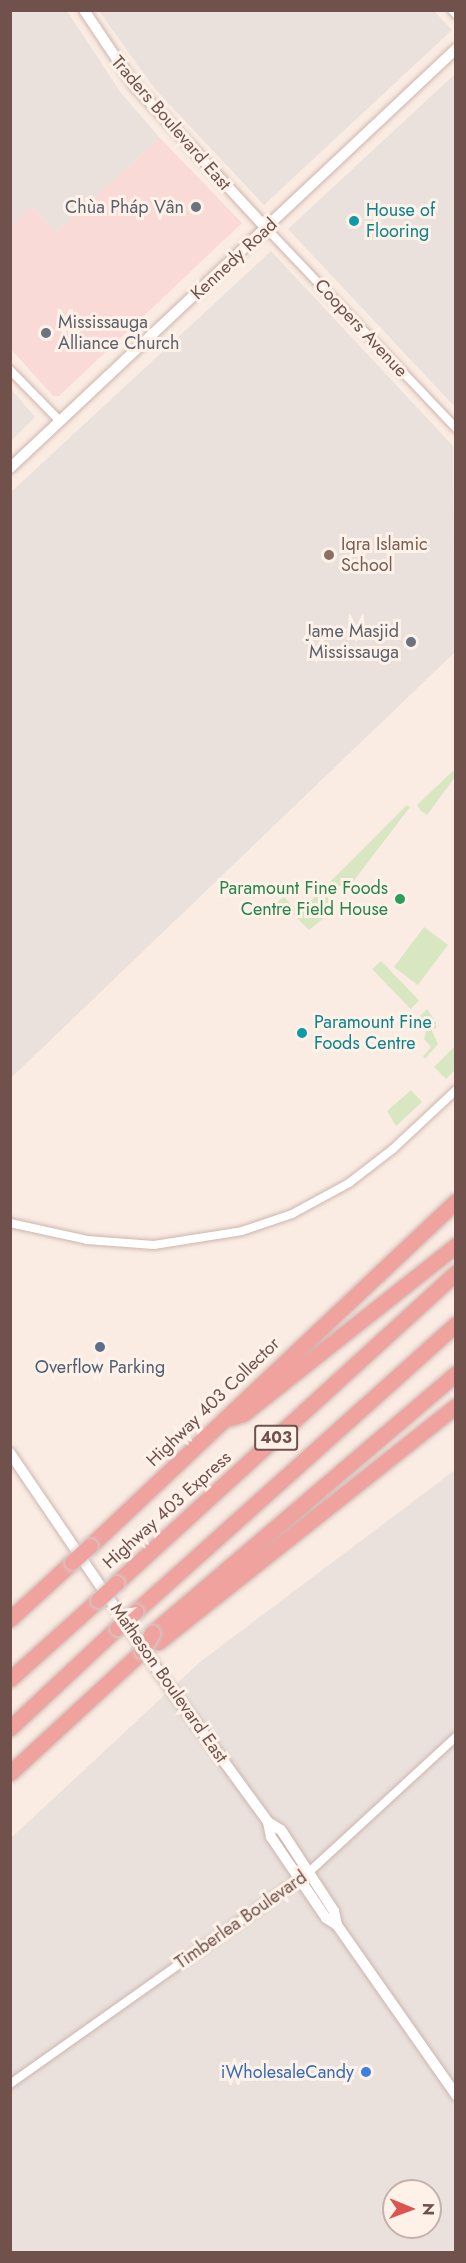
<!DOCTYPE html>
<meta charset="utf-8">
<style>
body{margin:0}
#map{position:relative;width:466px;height:2263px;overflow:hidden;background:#faece3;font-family:Jost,sans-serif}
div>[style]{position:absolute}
.commercial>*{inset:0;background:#fadad7}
.industrial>*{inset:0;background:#eae1dd}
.green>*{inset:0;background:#d8e6c2;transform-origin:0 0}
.roads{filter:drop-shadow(0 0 2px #cdb5ad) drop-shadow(0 0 2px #cdb5ad)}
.minor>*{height:8px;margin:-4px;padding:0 4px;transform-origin:4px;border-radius:4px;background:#fff}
.tertiary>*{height:10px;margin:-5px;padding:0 5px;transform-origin:5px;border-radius:5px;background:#fff}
.secondary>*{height:10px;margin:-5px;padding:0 5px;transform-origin:5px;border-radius:5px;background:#fff}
.motorway>*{height:15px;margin:-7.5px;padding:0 7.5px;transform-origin:7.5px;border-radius:7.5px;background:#f0a29e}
.bridges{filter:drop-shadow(0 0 2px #d4cbc9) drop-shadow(0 0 2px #d4cbc9)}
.motorway-bridge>*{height:15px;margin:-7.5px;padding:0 7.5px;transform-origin:7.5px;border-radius:7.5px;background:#f0a29e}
.dots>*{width:16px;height:16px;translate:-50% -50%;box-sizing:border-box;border:3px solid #fdf1e8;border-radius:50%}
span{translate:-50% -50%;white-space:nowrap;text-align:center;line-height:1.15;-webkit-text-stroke:6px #fdf1e8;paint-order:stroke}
.shield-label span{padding:2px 4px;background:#fdf1e8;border:2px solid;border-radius:4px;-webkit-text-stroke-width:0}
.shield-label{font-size:16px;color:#70514b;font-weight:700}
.street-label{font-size:18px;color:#70514b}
.worship-label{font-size:18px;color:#5b616d}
.right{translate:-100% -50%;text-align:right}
.left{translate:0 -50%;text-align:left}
.culture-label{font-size:18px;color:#0d838f}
.education-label{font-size:18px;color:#785e54}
.leisure-label{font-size:18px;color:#27864d}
.service-label{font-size:18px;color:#4e5e75}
.shop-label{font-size:18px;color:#366cbe}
.frame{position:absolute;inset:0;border:12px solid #70514b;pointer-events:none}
.north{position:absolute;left:382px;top:2179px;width:60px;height:60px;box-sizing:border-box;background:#fdf1e8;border:2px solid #c5b1a9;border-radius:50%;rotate:91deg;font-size:16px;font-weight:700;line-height:24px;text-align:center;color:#70514b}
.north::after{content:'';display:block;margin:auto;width:21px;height:27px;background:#dc5350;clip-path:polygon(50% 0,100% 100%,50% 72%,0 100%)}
</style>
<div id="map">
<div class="commercial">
<div style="clip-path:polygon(160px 138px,242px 223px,59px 396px,53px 396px,11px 349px,11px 226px,32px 207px,55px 233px)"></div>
</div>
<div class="industrial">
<div style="clip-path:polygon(11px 10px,67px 11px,121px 93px,160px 138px,55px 233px,32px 207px,11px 226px)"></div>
<div style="clip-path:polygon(99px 11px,434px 11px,452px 30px,264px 205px,155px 89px)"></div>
<div style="clip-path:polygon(455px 74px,455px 407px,288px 229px)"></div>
<div style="clip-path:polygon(271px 251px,453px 446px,455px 652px,11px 1078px,11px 492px)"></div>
<div style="clip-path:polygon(11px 389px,35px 417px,11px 441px,10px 440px)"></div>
<div style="clip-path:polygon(evenodd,455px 1470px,455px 2252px,11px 2252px,10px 1839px,200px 1662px,455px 1470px,394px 2191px,430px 2191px,430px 2227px,394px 2227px,394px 2191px)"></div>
</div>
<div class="green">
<div style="clip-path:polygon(455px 769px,455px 777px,427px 815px,421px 811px,417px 805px)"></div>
<div style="clip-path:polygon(407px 805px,410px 807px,346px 891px,340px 886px,326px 905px,332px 910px,329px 914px,309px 930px,293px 914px,285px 918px,278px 914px,277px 902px,284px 897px,299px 912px,318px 894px,314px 889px,325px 887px)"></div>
<div style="left:424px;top:927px;width:30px;height:50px;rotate:37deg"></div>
<div style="left:381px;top:961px;width:55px;height:12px;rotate:46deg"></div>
<div style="clip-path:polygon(427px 1009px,436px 1022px,436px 1029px,430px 1027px,438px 1044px,425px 1059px,423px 1056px,431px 1047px,424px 1039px,427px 1027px,418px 1018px)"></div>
<div style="clip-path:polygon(455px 1046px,455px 1070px,446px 1079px,434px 1067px)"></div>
<div style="clip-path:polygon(411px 1090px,422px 1102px,396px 1126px,387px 1111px)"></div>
</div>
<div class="roads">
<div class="minor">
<div style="left:452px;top:10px;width:6px;rotate:45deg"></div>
<div style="left:266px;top:228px;width:276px;rotate:46.5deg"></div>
<div style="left:10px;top:370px;width:71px;rotate:45.6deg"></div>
<div style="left:10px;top:1223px;width:79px;rotate:12.4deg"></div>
<div style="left:87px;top:1240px;width:67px;rotate:4.3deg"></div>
<div style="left:154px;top:1245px;width:89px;rotate:-9deg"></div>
<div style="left:242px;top:1231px;width:53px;rotate:-18.8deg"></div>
<div style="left:292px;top:1214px;width:65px;rotate:-28.5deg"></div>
<div style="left:349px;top:1183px;width:56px;rotate:-37.7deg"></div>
<div style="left:393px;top:1149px;width:86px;rotate:-43.1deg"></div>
<div style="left:10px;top:2084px;width:367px;rotate:-35.3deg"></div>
<div style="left:309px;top:1872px;width:200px;rotate:-42.6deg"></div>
</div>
<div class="tertiary">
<div style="left:84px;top:10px;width:90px;rotate:56.3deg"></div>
<div style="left:134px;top:85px;width:195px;rotate:47.3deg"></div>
<div style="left:10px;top:1453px;width:263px;rotate:55.8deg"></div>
<div style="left:158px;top:1671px;width:187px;rotate:53.9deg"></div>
<div style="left:268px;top:1822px;width:15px;rotate:32deg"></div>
<div style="left:281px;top:1830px;width:97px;rotate:56.8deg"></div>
<div style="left:334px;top:1911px;width:14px;rotate:78deg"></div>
<div style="left:268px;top:1822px;width:15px;rotate:79deg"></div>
<div style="left:271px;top:1837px;width:98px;rotate:55.8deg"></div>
<div style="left:326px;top:1918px;width:13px;rotate:32deg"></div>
<div style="left:337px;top:1925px;width:208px;rotate:55deg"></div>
</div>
<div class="secondary">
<div style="left:10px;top:468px;width:612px;rotate:-43.21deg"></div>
</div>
<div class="motorway">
<div style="left:230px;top:1418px;width:14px;rotate:-17deg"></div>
<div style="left:243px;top:1414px;width:272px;rotate:-38.4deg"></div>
<div style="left:90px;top:1546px;width:503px;rotate:-43.31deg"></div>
<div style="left:116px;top:1583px;width:461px;rotate:-42.4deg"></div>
<div style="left:136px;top:1611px;width:430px;rotate:-41.9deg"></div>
<div style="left:10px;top:1619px;width:84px;rotate:-42.6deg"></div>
<div style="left:152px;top:1633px;width:400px;rotate:-40.5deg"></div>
<div style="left:158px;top:1642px;width:380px;rotate:-38.4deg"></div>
<div style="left:10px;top:1679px;width:118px;rotate:-41.9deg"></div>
<div style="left:10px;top:1728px;width:146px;rotate:-43.1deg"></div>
<div style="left:10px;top:1773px;width:180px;rotate:-42.7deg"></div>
</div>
</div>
<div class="bridges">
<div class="motorway-bridge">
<div style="left:72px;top:1562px;width:24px;rotate:-42deg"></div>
<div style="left:98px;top:1600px;width:25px;rotate:-43deg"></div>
<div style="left:117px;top:1628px;width:25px;rotate:-42deg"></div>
<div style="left:142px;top:1651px;width:21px;rotate:-61deg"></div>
</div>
</div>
<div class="dots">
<div style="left:196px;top:207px;background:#6b7280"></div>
<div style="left:354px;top:221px;background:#0f9aa8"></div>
<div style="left:46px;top:333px;background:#6b7280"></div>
<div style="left:329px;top:555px;background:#8d6e63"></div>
<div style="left:411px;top:642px;background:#6b7280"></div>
<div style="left:400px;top:899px;background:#2e9e5b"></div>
<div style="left:302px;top:1033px;background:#0f9aa8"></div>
<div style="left:100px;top:1347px;background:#5c6f8a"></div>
<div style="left:366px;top:2072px;background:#3f7fe0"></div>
</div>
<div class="shield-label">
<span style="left:276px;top:1438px">403</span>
</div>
<div class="street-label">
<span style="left:171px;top:123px;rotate:49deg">Traders Boulevard East</span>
<span style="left:234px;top:259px;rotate:-43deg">Kennedy Road</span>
<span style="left:361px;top:328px;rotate:47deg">Coopers Avenue</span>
<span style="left:213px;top:1402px;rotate:-44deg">Highway 403 Collector</span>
<span style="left:167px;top:1510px;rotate:-42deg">Highway 403 Express</span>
<span style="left:169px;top:1683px;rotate:55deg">Matheson Boulevard East</span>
<span style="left:241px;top:1920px;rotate:-35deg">Timberlea Boulevard</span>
</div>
<div class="worship-label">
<span class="right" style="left:184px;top:207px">Chùa Pháp Vân</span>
<span class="left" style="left:58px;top:333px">Mississauga<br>Alliance Church</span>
<span class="right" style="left:399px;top:642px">Jame Masjid<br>Mississauga</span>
</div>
<div class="culture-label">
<span class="left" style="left:366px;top:221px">House of<br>Flooring</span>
<span class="left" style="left:314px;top:1033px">Paramount Fine<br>Foods Centre</span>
</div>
<div class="education-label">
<span class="left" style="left:341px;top:555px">Iqra Islamic<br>School</span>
</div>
<div class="leisure-label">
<span class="right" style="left:388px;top:899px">Paramount Fine Foods<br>Centre Field House</span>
</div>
<div class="service-label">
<span style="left:100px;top:1367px">Overflow Parking</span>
</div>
<div class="shop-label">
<span class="right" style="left:354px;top:2072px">iWholesaleCandy</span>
</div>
<div class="frame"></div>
<div class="north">N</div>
</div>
